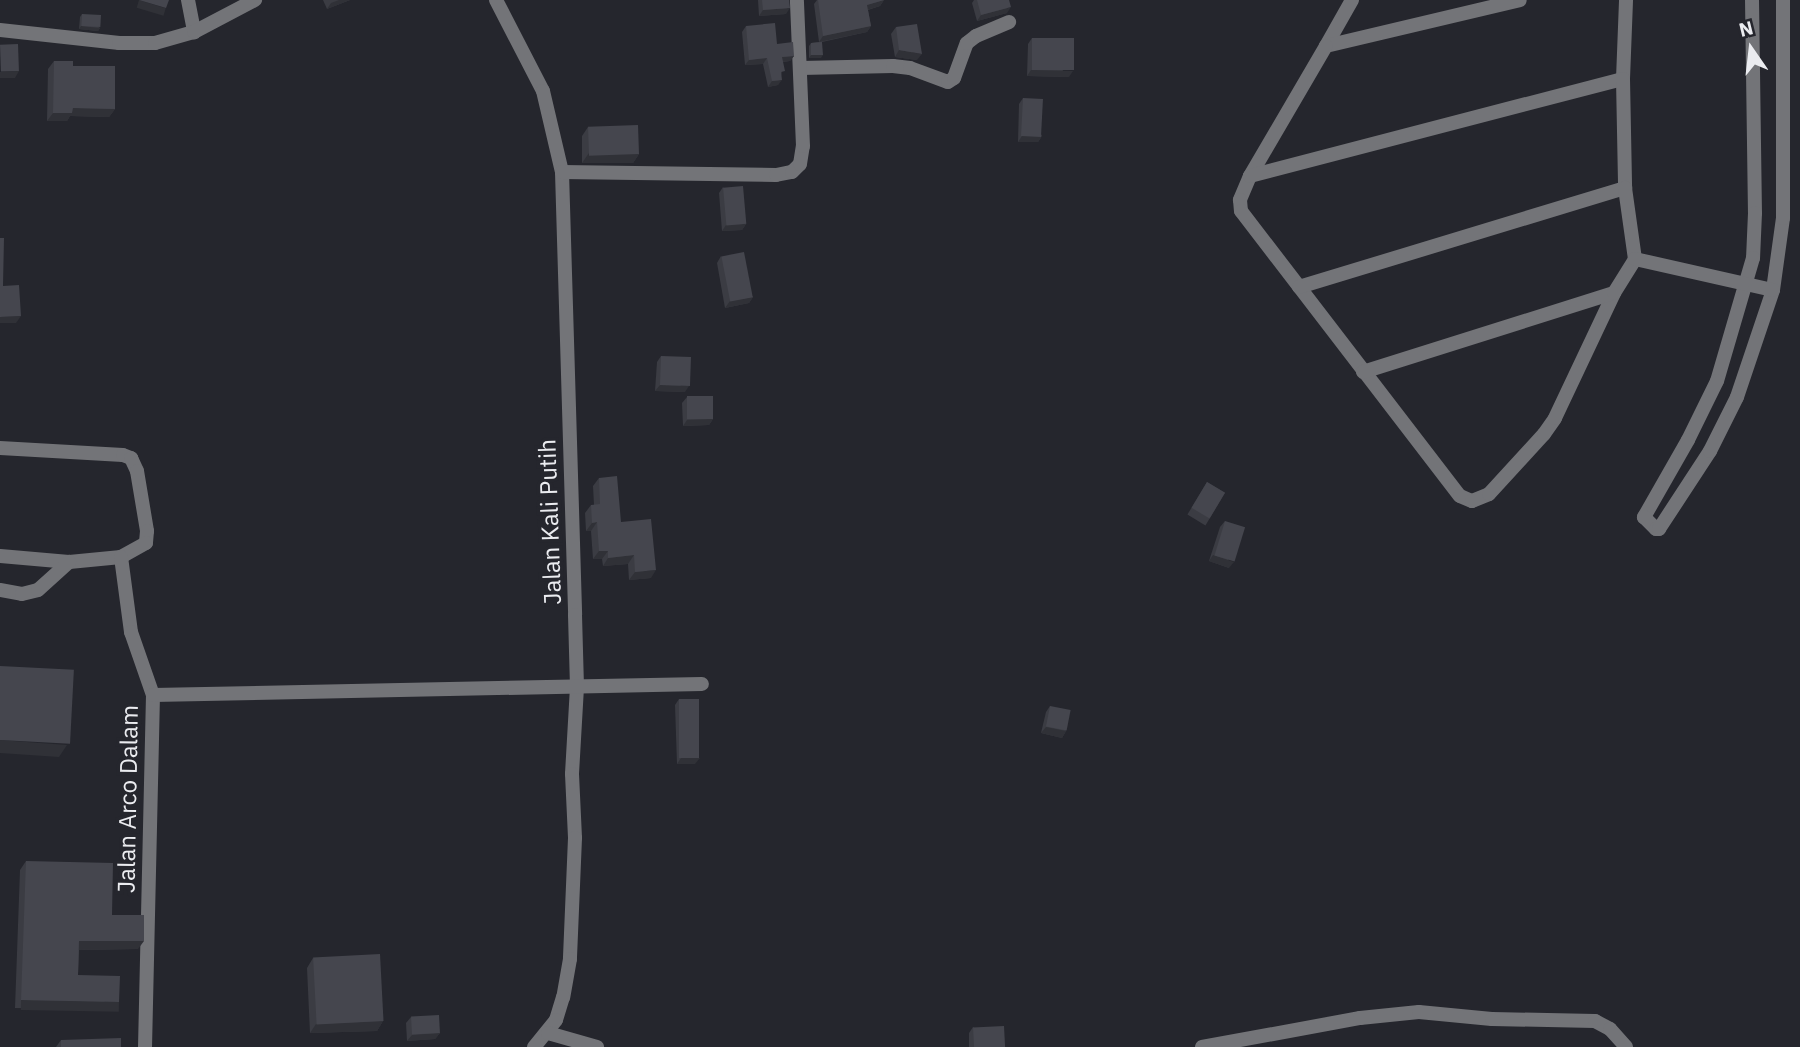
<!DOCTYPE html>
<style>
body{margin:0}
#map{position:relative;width:1800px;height:1047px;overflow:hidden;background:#25262d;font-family:"IBM Plex Sans",sans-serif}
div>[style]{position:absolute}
.street>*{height:14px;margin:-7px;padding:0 7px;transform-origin:7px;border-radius:7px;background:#737478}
.wall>*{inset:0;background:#3b3c43;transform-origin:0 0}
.shaded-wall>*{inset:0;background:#303137;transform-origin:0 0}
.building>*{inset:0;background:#45464e;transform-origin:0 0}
span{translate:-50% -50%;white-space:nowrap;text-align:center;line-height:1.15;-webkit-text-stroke:7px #25262d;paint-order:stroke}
.street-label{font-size:24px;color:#ebecf0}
.north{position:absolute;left:1716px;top:14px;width:70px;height:70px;-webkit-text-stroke:5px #25262d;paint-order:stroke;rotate:346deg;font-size:19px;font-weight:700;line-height:28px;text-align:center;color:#ebecf0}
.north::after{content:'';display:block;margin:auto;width:24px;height:32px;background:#ebecf0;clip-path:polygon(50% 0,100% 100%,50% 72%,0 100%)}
</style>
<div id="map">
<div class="street">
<div style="left:188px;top:0;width:33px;rotate:79deg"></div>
<div style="left:496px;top:0;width:102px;rotate:62.7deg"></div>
<div style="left:543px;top:91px;width:83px;rotate:76.8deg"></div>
<div style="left:562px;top:172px;width:443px;rotate:88.3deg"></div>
<div style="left:575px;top:615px;width:72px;rotate:88.4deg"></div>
<div style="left:577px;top:687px;width:87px;rotate:93.3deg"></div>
<div style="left:572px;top:774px;width:64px;rotate:87.3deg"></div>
<div style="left:575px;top:838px;width:121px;rotate:92.4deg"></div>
<div style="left:570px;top:959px;width:39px;rotate:100deg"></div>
<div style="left:563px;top:997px;width:24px;rotate:107deg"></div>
<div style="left:556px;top:1020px;width:35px;rotate:129deg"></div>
<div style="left:1352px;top:0;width:53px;rotate:119.5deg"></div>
<div style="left:1326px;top:46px;width:199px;rotate:-13.3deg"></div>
<div style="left:1752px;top:0;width:213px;rotate:89.2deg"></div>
<div style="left:1755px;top:213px;width:45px;rotate:92.5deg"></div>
<div style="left:1753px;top:258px;width:128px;rotate:106.3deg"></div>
<div style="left:1717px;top:381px;width:66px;rotate:116.2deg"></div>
<div style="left:1688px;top:440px;width:89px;rotate:119.7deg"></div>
<div style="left:1644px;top:517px;width:17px;rotate:45deg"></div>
<div style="left:1656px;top:529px;width:3px"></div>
<div style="left:1659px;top:529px;width:93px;rotate:-56.8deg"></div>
<div style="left:1710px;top:451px;width:60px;rotate:-63.4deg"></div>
<div style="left:1737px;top:397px;width:113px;rotate:-71.4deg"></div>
<div style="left:1773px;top:290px;width:73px;rotate:-82.1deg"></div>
<div style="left:1783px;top:218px;width:218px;rotate:-90deg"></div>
<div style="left:0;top:30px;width:120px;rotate:6.2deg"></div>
<div style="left:119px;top:43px;width:36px"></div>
<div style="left:155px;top:43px;width:41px;rotate:-15.8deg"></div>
<div style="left:194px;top:32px;width:69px;rotate:-27.7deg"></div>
<div style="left:1326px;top:46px;width:151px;rotate:120.3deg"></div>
<div style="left:1250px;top:176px;width:26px;rotate:113deg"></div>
<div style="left:1240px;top:200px;width:11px;rotate:85deg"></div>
<div style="left:1241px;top:211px;width:359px;rotate:52.5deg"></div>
<div style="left:1460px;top:496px;width:13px;rotate:23deg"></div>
<div style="left:1472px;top:501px;width:18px;rotate:-22deg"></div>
<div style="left:1489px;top:494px;width:81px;rotate:-47.5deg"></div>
<div style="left:1544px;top:434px;width:19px;rotate:-55deg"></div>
<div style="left:1555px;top:418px;width:138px;rotate:-64.7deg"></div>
<div style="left:801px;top:68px;width:92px;rotate:-1.2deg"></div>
<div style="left:893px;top:66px;width:17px;rotate:7deg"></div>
<div style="left:910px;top:68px;width:40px;rotate:20.2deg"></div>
<div style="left:948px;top:82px;width:7px;rotate:-34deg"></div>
<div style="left:954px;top:78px;width:37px;rotate:-70deg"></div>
<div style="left:967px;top:43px;width:11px;rotate:-38deg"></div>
<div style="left:976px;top:36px;width:36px;rotate:-23deg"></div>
<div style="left:1623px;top:79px;width:79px;rotate:-87.8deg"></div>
<div style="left:562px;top:172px;width:214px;rotate:0.8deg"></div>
<div style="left:776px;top:175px;width:16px;rotate:-11deg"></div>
<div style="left:792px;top:172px;width:11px;rotate:-45deg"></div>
<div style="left:800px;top:164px;width:18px;rotate:-81deg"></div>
<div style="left:803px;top:146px;width:146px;rotate:-92.4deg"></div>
<div style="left:1250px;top:176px;width:385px;rotate:-14.6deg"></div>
<div style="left:1623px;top:79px;width:109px;rotate:88.9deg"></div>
<div style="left:1299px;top:287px;width:341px;rotate:-16.9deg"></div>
<div style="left:1625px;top:188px;width:72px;rotate:82deg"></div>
<div style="left:1363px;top:372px;width:263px;rotate:-17.5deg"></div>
<div style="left:1614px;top:293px;width:40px;rotate:-58deg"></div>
<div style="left:1635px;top:259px;width:141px;rotate:12.7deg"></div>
<div style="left:0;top:448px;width:123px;rotate:3.3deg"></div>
<div style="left:123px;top:455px;width:9px;rotate:21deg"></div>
<div style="left:131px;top:458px;width:14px;rotate:65deg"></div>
<div style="left:137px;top:471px;width:61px;rotate:80.5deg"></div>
<div style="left:147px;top:531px;width:12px;rotate:95deg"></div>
<div style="left:146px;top:543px;width:29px;rotate:151deg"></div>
<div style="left:121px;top:557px;width:52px;rotate:174.5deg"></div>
<div style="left:69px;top:562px;width:69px;rotate:-175deg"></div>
<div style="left:121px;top:557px;width:76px;rotate:82.4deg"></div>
<div style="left:131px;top:632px;width:67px;rotate:70.8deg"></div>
<div style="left:153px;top:695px;width:352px;rotate:91.3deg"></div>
<div style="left:0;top:590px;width:22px;rotate:10deg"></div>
<div style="left:22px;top:594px;width:16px;rotate:-14deg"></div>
<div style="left:38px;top:590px;width:42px;rotate:-42.1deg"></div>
<div style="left:153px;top:695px;width:549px;rotate:-1.15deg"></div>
<div style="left:548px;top:1033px;width:51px;rotate:15.9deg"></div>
<div style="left:1202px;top:1047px;width:161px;rotate:-10.4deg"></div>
<div style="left:1360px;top:1018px;width:59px;rotate:-5.8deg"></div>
<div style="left:1419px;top:1012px;width:73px;rotate:5.5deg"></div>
<div style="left:1492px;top:1019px;width:103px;rotate:1.1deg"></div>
<div style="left:1595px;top:1021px;width:17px;rotate:28deg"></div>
<div style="left:1610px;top:1029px;width:24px;rotate:48deg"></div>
</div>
<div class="wall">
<div style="clip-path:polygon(323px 0,350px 0,327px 9px)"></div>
<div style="clip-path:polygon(758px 0,789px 0,786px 14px,759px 16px)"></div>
<div style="clip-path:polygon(817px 0,884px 0,880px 6px,868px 10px,871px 26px,867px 32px,822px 42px,821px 58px,809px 58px,809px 46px,811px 43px,819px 42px,814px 4px)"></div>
<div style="clip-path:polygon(974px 0,1009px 0,1007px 13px,977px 21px,972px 3px)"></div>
<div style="clip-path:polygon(82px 14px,100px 28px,98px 31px,79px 29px,80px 17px)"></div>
<div style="clip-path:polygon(746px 26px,777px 44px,794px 56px,790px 61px,783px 62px,781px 77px,778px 85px,768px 87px,763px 64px,745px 65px,742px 32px)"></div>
<div style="clip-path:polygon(896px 27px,917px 60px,895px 57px,891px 34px)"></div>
<div style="clip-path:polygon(1032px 38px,1069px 77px,1027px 76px,1028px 44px)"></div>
<div style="clip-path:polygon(54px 61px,73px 66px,115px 109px,109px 117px,70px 116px,67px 121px,47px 121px,48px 69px)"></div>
<div style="clip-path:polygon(1023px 98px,1042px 136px,1038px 142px,1018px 142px,1019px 104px)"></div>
<div style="clip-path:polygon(588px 127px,639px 154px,633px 163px,582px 163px,582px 136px)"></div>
<div style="clip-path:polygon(723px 187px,746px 224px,742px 230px,722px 231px,719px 193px)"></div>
<div style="clip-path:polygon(721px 256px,753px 297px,749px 303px,725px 308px,717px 263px)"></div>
<div style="clip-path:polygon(661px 356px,685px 392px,655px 391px,657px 362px)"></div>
<div style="clip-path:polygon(687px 397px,713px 419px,709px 425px,683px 426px,682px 403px)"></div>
<div style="clip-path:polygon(599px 478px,621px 522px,651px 578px,629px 580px,628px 564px,603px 566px,602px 559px,593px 559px,591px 531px,586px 531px,585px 513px,591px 505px,594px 505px,593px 486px)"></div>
<div style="left:1207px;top:482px;width:21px;height:38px;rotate:31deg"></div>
<div style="clip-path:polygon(1225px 521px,1229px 568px,1209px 561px,1220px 527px)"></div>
<div style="clip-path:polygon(679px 699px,695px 764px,677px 764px,675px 705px)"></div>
<div style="clip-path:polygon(1050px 706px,1066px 731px,1062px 738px,1041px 733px,1046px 712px)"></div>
<div style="clip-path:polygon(26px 861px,112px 915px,138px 949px,79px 950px,78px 975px,113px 1010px,15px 1008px,20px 870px)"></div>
<div style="clip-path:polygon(313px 958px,383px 1021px,377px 1031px,310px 1033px,307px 968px)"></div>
<div style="clip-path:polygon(411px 1017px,440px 1033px,435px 1039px,407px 1041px,406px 1023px)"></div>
<div style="clip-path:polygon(973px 1027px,1005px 1047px,969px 1047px,969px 1033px)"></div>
<div style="clip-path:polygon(61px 1040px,121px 1047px,56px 1047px)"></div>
</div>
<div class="shaded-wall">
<div style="left:139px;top:0;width:28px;height:8px;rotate:17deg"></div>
<div style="clip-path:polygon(339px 0,350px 0,327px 9px,331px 3px)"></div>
<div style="clip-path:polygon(884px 0,880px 6px,863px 11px,867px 5px)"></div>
<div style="clip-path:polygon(1011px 7px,1007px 13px,977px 21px,981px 15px)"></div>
<div style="clip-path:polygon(790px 8px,786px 14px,759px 16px,763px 10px)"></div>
<div style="clip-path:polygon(81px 26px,100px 28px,98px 31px,79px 29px)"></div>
<div style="clip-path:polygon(871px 26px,867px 32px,819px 42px,823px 36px)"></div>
<div style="clip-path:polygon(899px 50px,922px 54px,917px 60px,895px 57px)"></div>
<div style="clip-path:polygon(811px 55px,823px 55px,821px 58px,809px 58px)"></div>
<div style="clip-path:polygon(794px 56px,790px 61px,778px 62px,782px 57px)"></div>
<div style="clip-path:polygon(767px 58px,763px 64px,745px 65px,749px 60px)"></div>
<div style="clip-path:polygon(1031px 70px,1073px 71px,1069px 77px,1027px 76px)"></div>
<div style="clip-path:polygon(19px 71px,15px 78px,0 78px,0 72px)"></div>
<div style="clip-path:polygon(782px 80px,778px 85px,768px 87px,772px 81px)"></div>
<div style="clip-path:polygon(73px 108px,115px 109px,109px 117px,70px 116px,67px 121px,47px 121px,53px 113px)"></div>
<div style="clip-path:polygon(1022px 136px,1042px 136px,1038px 142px,1018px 142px)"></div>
<div style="clip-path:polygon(589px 153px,639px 154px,633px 163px,582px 163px)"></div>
<div style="clip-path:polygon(746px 224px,742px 230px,722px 231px,726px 225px)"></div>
<div style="clip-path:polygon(753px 297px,749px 303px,725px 308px,730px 301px)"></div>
<div style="clip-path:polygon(21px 316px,16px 323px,0 323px,0 317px)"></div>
<div style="clip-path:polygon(660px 385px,689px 386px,685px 392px,655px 391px)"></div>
<div style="clip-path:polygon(713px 419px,709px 425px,683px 426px,687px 420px)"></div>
<div style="clip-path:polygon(597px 522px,591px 531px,586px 531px,592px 523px)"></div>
<div style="clip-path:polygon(599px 551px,608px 551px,602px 559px,593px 559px)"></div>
<div style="clip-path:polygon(634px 555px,628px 564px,603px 566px,608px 558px)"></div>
<div style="clip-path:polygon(1213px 555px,1234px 562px,1229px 568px,1209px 561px)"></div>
<div style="clip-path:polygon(656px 570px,651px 578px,629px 580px,635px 572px)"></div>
<div style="clip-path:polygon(1046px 727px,1066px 731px,1062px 738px,1041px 733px)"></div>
<div style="clip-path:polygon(0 740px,67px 745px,59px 757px,0 753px)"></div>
<div style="clip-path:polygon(681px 758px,700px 758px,695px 764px,677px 764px)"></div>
<div style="clip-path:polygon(79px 941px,144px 941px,138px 949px,73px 950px)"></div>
<div style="left:21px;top:1000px;width:98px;height:10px;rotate:1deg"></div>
<div style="clip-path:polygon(383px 1021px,377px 1031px,310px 1033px,316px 1024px)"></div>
<div style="clip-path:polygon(440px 1033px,435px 1039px,407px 1041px,412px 1035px)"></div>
</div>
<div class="building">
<div style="clip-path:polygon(139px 0,169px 0,166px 8px)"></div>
<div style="clip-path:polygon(762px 0,789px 0,790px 8px,763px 10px)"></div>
<div style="clip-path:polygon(818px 0,884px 0,867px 5px,871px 26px,823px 36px)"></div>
<div style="clip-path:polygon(977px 0,1009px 0,1011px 7px,981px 15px)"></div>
<div style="left:82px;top:14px;width:19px;height:12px;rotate:3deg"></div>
<div style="clip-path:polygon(775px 23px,777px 44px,793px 42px,794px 56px,782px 57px,785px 71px,781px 72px,782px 80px,772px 81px,767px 58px,749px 60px,746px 26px)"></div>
<div style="clip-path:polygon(917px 24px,922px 54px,899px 50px,896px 27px)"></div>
<div style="left:1032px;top:38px;width:42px;height:32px"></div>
<div style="clip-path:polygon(822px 42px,823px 55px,811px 55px,811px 43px)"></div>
<div style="left:18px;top:44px;width:27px;height:18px;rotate:88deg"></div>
<div style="clip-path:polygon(54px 61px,73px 61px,73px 66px,115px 66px,115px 109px,73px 108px,72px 113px,53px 113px)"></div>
<div style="left:1023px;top:98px;width:20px;height:38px;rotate:3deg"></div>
<div style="left:638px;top:125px;width:29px;height:50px;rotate:88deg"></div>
<div style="left:743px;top:186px;width:38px;height:20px;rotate:85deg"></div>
<div style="clip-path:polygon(0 238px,4px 238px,3px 286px,19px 285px,21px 316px,0 317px)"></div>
<div style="left:744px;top:252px;width:46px;height:23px;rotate:79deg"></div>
<div style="left:661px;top:356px;width:30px;height:29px;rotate:2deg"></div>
<div style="left:713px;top:396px;width:23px;height:26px;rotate:90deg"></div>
<div style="clip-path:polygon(617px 476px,621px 522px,651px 519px,656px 570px,635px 572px,634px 555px,608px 558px,608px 551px,599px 551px,597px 522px,592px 523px,591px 505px,600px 504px,599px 478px)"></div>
<div style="left:1207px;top:482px;width:21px;height:30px;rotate:31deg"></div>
<div style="left:1225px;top:521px;width:21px;height:36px;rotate:17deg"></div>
<div style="left:0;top:666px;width:74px;height:74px;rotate:3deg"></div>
<div style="left:679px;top:699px;width:20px;height:59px"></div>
<div style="left:1050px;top:706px;width:21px;height:21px;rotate:11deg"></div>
<div style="clip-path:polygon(26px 861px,113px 863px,112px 915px,144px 915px,144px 941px,79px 941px,78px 975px,120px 976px,119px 1002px,21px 1000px)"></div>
<div style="left:380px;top:954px;width:67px;height:67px;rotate:87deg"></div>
<div style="left:439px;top:1015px;width:18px;height:28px;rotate:87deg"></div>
<div style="left:1004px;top:1026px;width:21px;height:31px;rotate:87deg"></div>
<div style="clip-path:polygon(121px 1038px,121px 1047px,61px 1047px,61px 1040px)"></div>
</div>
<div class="street-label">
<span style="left:550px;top:522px;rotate:-92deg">Jalan Kali Putih</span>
<span style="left:128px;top:799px;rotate:-89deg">Jalan Arco Dalam</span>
</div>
<div class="north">N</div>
</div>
